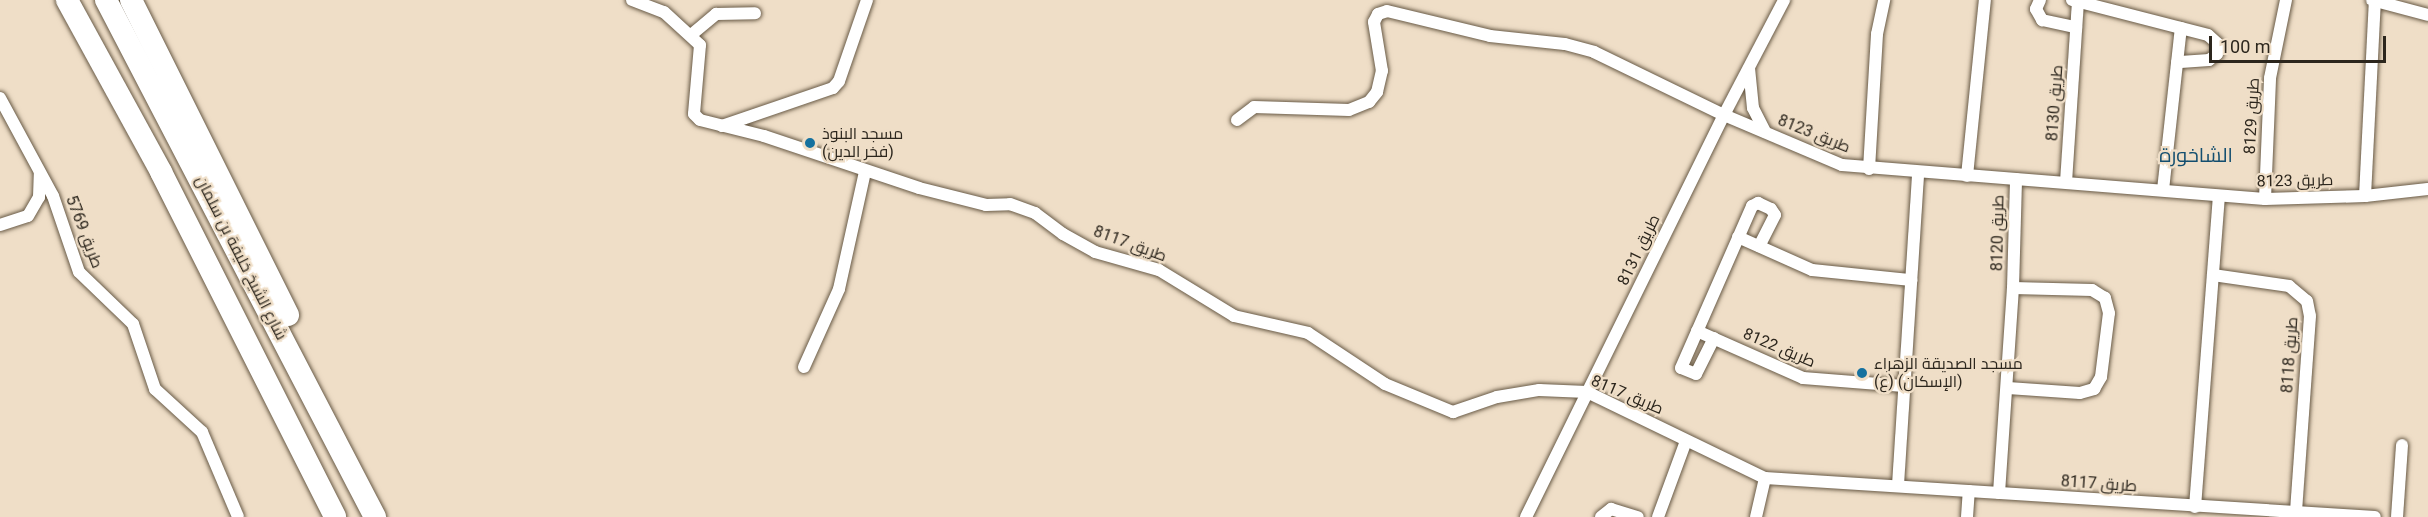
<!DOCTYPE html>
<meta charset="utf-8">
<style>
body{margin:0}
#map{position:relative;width:2428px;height:517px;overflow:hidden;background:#efdec7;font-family:Roboto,Cairo,sans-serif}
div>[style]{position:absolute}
.roads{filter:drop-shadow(0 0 2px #685a46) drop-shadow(0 0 2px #685a46)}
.street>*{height:12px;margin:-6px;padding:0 6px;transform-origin:6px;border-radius:6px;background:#fff}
.highway>*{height:22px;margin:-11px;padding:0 11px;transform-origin:11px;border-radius:11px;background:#fff}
.dots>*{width:16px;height:16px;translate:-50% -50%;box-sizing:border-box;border:3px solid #efdec7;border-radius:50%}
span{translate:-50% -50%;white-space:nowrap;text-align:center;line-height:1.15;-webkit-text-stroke:4.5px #efdec7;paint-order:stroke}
.street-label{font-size:16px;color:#2c261d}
.poi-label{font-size:16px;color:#2c261d}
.left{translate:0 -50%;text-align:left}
.quarter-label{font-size:20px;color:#134e6f}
.scale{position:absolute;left:2209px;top:36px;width:177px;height:27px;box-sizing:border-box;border:3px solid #2c261d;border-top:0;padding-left:8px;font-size:18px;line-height:21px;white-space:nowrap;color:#2c261d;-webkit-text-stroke:4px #efdec7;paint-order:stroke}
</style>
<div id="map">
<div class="roads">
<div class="street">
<div style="left:632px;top:0;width:34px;rotate:21deg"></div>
<div style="left:664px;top:12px;width:49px;rotate:42.5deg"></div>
<div style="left:700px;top:45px;width:69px;rotate:95deg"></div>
<div style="left:694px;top:114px;width:8px;rotate:45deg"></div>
<div style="left:700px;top:120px;width:66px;rotate:14deg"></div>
<div style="left:764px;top:136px;width:163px;rotate:18.5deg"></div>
<div style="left:919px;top:188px;width:69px;rotate:14.2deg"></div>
<div style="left:986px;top:205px;width:24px;rotate:-2deg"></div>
<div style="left:1010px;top:204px;width:27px;rotate:20deg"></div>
<div style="left:1035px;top:213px;width:35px;rotate:37deg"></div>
<div style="left:1063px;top:234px;width:37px;rotate:29deg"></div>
<div style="left:1095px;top:252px;width:66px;rotate:15.7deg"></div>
<div style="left:1159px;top:270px;width:88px;rotate:31.5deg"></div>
<div style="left:1234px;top:316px;width:76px;rotate:12.9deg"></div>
<div style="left:1308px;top:333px;width:92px;rotate:33.5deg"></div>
<div style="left:1385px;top:384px;width:74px;rotate:22.4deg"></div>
<div style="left:1453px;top:412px;width:46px;rotate:-18.8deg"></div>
<div style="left:1497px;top:397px;width:43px;rotate:-9.5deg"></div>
<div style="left:1539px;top:390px;width:48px;rotate:2.4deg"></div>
<div style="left:1587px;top:392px;width:198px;rotate:25.8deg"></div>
<div style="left:1765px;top:478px;width:611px;rotate:3.66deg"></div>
<div style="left:2040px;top:0;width:10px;rotate:114deg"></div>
<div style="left:2036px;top:9px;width:13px;rotate:61deg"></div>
<div style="left:2042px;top:20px;width:35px;rotate:12deg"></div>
<div style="left:2072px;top:0;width:140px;rotate:14.4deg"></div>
<div style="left:2208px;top:35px;width:13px;rotate:42deg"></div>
<div style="left:2218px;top:44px;width:10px;rotate:96deg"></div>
<div style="left:2217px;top:54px;width:10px;rotate:143deg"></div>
<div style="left:2209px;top:60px;width:32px;rotate:176deg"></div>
<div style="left:2372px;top:0;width:58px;rotate:15deg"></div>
<div style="left:691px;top:35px;width:33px;rotate:-40deg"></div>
<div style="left:716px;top:14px;width:39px;rotate:-1deg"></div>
<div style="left:1749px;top:68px;width:40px;rotate:84.3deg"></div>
<div style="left:1753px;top:108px;width:27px;rotate:63deg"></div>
<div style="left:0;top:98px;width:111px;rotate:61.6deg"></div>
<div style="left:53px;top:196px;width:80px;rotate:71.1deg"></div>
<div style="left:79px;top:272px;width:75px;rotate:43.9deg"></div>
<div style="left:133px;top:324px;width:69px;rotate:71.3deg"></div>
<div style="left:155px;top:389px;width:64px;rotate:42.5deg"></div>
<div style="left:202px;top:432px;width:92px;rotate:67deg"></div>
<div style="left:1237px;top:120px;width:21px;rotate:-37deg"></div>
<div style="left:1254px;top:107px;width:95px;rotate:1.8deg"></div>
<div style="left:1349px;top:110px;width:22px;rotate:-22deg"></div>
<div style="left:1369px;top:102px;width:13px;rotate:-51deg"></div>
<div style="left:1377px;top:92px;width:22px;rotate:-77deg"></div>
<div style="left:1382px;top:71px;width:50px;rotate:-99.3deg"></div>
<div style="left:1374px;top:22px;width:9px;rotate:-63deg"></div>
<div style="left:1378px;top:14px;width:9px;rotate:-18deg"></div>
<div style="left:1387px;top:11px;width:106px;rotate:13.6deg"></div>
<div style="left:1490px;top:36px;width:75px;rotate:6.1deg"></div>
<div style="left:1565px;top:44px;width:30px;rotate:15deg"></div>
<div style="left:1594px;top:52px;width:144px;rotate:25.9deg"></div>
<div style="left:1724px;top:115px;width:128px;rotate:23deg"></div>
<div style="left:1842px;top:165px;width:424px;rotate:4.6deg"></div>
<div style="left:2265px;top:199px;width:100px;rotate:-1.7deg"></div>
<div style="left:2365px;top:196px;width:63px;rotate:-6.3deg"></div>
<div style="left:722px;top:126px;width:117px;rotate:-18.9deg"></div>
<div style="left:833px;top:88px;width:9px;rotate:-49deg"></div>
<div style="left:839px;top:81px;width:86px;rotate:-70.9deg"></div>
<div style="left:1869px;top:169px;width:135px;rotate:-86.6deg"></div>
<div style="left:1877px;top:34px;width:35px;rotate:-78deg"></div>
<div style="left:1967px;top:176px;width:177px;rotate:-84.2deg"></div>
<div style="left:2066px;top:182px;width:181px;rotate:-86.2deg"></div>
<div style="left:2163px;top:190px;width:163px;rotate:-83.7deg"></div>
<div style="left:2365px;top:196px;width:195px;rotate:-87.1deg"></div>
<div style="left:2265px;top:199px;width:121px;rotate:-87.6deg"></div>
<div style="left:2270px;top:78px;width:80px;rotate:-78.4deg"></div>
<div style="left:0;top:225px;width:29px;rotate:-18deg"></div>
<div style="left:28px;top:216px;width:22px;rotate:-60deg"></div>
<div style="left:39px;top:197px;width:24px;rotate:-88deg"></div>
<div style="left:1738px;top:237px;width:81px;rotate:24deg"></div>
<div style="left:1812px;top:270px;width:100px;rotate:5.8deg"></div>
<div style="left:2213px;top:275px;width:77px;rotate:8.2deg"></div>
<div style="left:2289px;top:286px;width:23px;rotate:40deg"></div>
<div style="left:2307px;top:301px;width:15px;rotate:79deg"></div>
<div style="left:2310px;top:316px;width:197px;rotate:94.1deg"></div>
<div style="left:1697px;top:331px;width:116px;rotate:23.9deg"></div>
<div style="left:1803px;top:378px;width:101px;rotate:4.5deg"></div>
<div style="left:1714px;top:338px;width:40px;rotate:116.6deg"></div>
<div style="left:1696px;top:374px;width:16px;rotate:-158deg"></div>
<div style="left:1681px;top:368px;width:177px;rotate:-66.3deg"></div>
<div style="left:1752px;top:206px;width:7px;rotate:-27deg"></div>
<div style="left:1758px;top:203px;width:14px;rotate:25deg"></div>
<div style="left:1771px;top:209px;width:7px;rotate:56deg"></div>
<div style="left:1775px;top:215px;width:35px;rotate:117deg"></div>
<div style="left:804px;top:367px;width:85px;rotate:-65.8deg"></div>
<div style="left:839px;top:289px;width:120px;rotate:-77.5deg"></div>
<div style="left:2008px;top:388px;width:72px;rotate:4deg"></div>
<div style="left:2080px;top:393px;width:15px;rotate:-16deg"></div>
<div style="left:2094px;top:389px;width:14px;rotate:-60deg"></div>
<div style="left:2101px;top:377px;width:64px;rotate:-82.9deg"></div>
<div style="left:2109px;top:313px;width:16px;rotate:-105deg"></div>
<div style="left:2105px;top:298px;width:15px;rotate:-148deg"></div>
<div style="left:2092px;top:290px;width:79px;rotate:-178.5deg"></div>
<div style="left:1898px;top:485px;width:312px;rotate:-86.3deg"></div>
<div style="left:1999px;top:493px;width:205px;rotate:-86.1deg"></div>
<div style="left:2013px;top:288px;width:109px;rotate:-88.4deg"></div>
<div style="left:2195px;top:507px;width:312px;rotate:-85.6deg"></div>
<div style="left:1526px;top:517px;width:448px;rotate:-63.8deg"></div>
<div style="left:1724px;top:115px;width:130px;rotate:-62.4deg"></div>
<div style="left:1601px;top:517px;width:13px;rotate:-39deg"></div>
<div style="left:1611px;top:509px;width:28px;rotate:17deg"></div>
<div style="left:1658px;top:517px;width:81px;rotate:-69.8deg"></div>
<div style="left:1756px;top:517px;width:40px;rotate:-77deg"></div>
<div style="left:1967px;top:517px;width:26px;rotate:-86deg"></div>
<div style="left:2397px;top:517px;width:72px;rotate:-86deg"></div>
</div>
<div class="highway">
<div style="left:67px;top:0;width:196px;rotate:61.3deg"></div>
<div style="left:161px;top:172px;width:386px;rotate:63.2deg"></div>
<div style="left:106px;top:0;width:583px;rotate:62.51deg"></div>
<div style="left:131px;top:0;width:352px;rotate:63.5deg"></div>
</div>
</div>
<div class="dots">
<div style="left:810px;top:143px;background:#15719f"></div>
<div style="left:1862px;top:373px;background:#15719f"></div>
</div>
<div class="street-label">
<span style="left:2055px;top:103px;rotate:-86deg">طريق 8130</span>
<span style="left:2252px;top:116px;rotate:-87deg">طريق 8129</span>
<span style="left:1814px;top:134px;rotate:22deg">طريق 8123</span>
<span style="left:2295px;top:181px;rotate:-1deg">طريق 8123</span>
<span style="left:84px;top:232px;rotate:69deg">طريق 5769</span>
<span style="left:1998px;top:233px;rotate:-89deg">طريق 8120</span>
<span style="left:1130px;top:244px;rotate:20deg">طريق 8117</span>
<span style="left:1639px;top:250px;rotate:-64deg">طريق 8131</span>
<span style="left:241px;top:258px;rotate:63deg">شارع الشيخ خليفة بن سلمان</span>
<span style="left:1779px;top:348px;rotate:23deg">طريق 8122</span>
<span style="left:2290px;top:355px;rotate:-86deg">طريق 8118</span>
<span style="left:1627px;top:395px;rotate:23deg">طريق 8117</span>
<span style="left:2099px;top:484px;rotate:4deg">طريق 8117</span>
</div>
<div class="poi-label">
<span class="left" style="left:822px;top:143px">مسجد البنوذ<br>(فخر الدين)</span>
<span class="left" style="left:1874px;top:373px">مسجد الصديقة الزهراء<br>(ع) (الإسكان)</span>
</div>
<div class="quarter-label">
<span style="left:2196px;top:155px">الشاخورة</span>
</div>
<div class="scale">100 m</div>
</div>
